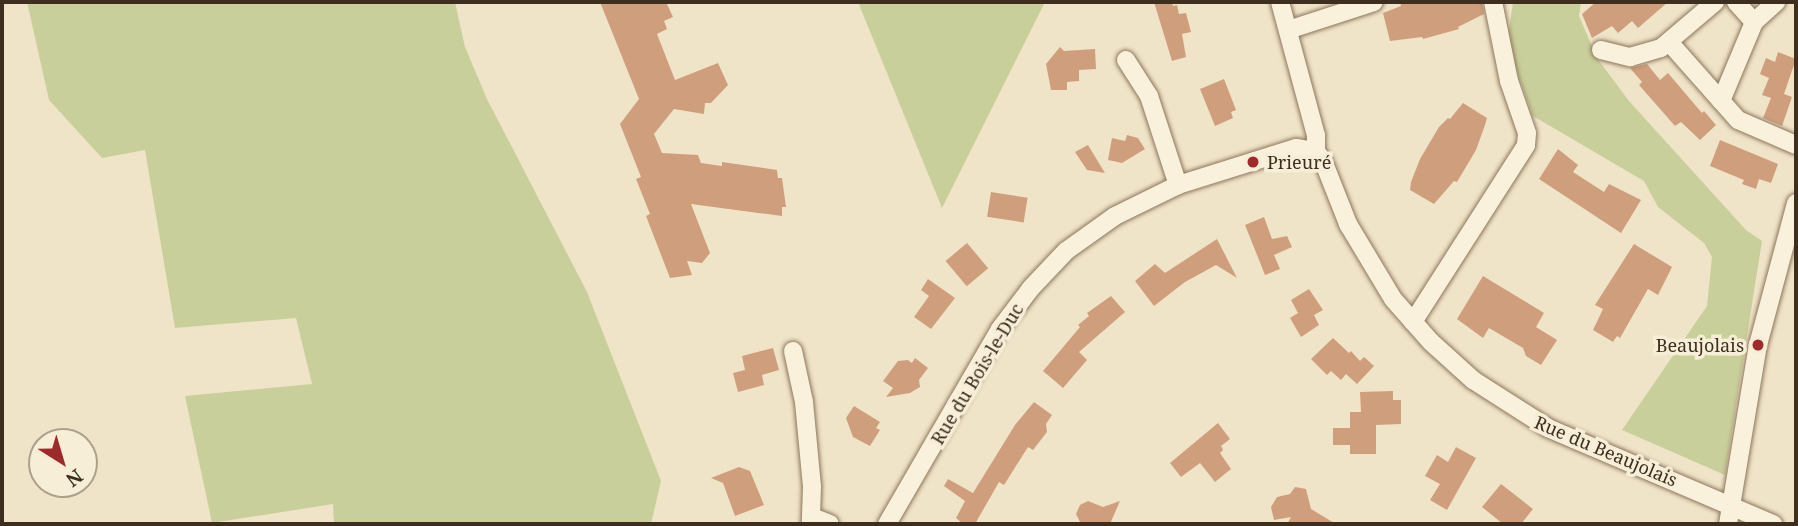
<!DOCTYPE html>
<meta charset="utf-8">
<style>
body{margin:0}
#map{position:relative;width:1798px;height:526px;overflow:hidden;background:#f0e4c8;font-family:"Noto Serif",serif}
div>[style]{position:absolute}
.green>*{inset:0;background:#c9cf9b}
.building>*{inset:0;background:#cf9f7d;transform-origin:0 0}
.roads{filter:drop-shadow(0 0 2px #8d765c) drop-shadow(0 0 2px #8d765c)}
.minor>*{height:18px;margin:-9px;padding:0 9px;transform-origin:9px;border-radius:9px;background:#faf1dc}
.dots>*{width:19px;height:19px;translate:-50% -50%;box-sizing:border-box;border:4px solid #f7eed8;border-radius:50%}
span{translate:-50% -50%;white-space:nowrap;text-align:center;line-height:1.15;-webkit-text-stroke:7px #f7eed8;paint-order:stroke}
.poi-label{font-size:18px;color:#3d2e20}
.left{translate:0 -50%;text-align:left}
.right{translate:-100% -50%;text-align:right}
.street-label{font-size:18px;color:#3d2e20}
.frame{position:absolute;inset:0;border:4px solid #3d2e20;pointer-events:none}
.north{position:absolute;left:28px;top:428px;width:70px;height:70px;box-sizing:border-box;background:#f7eed8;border:2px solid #ada18e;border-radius:50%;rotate:143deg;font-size:19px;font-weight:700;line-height:28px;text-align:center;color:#3d2e20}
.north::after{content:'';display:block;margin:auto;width:24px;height:32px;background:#9e2a2b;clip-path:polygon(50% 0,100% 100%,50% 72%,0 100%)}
</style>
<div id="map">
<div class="green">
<div style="clip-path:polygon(27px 2px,455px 2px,465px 47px,487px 99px,587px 292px,661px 481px,651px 524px,334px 524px,333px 504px,212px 523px,185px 396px,312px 384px,296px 318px,175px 328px,145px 150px,102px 158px,49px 100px)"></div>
<div style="clip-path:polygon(858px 2px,1045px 2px,942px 208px)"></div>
<div style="clip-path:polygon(1513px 2px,1581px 2px,1579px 16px,1597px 58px,1629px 101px,1746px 230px,1762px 241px,1725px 475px,1622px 430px,1707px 306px,1712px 257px,1704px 243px,1658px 207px,1644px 181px,1533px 116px,1507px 44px)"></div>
</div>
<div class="building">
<div style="clip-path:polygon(600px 2px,666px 2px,673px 17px,664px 21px,667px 29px,657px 34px,675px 80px,718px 63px,728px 85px,711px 103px,705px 103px,704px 114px,674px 109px,654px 134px,662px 153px,698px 155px,701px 163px,722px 166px,722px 162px,777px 170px,778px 178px,782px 178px,786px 207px,782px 207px,782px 216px,691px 204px,710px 253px,702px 263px,687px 261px,692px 275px,670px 278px,646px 216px,650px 214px,636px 179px,641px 177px,620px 124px,639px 99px)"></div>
<div style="clip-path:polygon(1154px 2px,1172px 2px,1173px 6px,1177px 5px,1179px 14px,1186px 13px,1191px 32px,1182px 34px,1186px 57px,1172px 61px)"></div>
<div style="clip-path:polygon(1400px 2px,1482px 2px,1484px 14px,1458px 27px,1459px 29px,1423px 39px,1422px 37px,1390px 41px,1383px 13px,1401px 6px)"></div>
<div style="clip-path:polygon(1596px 2px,1668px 2px,1638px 28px,1632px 21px,1618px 33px,1612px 26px,1592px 38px,1582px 14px)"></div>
<div style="clip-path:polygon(1060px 47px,1064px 51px,1095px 49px,1096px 69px,1079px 70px,1079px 81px,1067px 82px,1067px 90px,1051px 90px,1046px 64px)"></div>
<div style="clip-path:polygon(1778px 52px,1796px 59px,1784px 94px,1792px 97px,1782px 126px,1763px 118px,1771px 98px,1762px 95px,1769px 78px,1760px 74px,1766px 58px,1775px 62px)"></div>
<div style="clip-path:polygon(1647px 64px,1660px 80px,1668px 73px,1702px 113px,1704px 111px,1716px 125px,1700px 140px,1681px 122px,1675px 126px,1639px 85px,1642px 82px,1630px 68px)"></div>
<div style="clip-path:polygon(1224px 79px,1236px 110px,1231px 112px,1233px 118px,1215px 126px,1200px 89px)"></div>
<div style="clip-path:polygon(1463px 103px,1487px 118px,1485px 125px,1476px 150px,1457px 182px,1454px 181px,1434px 204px,1410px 190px,1411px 182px,1420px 159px,1439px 127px,1448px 118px,1450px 119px)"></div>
<div style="clip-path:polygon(1127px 135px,1138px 138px,1145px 149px,1122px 163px,1108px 160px,1112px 138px,1125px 141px)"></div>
<div style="clip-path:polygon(1720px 140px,1778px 164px,1771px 183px,1759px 179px,1756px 189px,1742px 184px,1744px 180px,1710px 166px)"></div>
<div style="clip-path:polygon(1088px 145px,1105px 173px,1087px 170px,1075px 152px)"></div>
<div style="clip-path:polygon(1558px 149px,1578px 165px,1573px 172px,1604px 192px,1609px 184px,1641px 200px,1621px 233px,1539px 179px)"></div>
<div style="left:991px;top:192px;width:37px;height:25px;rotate:9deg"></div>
<div style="clip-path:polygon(1264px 217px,1272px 239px,1287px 236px,1292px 247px,1274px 255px,1280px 269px,1265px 275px,1245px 225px)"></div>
<div style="clip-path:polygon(1217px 239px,1237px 278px,1216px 265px,1185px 282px,1154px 306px,1135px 281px,1155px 264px,1165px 273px)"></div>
<div style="left:967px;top:243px;width:33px;height:28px;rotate:50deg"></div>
<div style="clip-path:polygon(1634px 244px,1672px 267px,1658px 295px,1648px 289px,1620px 338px,1617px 336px,1613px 342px,1593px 330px,1603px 309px,1595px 305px)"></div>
<div style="clip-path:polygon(1483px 276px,1544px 313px,1536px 327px,1557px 340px,1541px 365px,1526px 356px,1523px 348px,1489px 328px,1483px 338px,1457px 319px)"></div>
<div style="clip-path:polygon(928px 279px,955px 298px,931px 329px,914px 317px,929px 296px,921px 290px)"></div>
<div style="clip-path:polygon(1309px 289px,1323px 310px,1314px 315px,1319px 325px,1301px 337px,1290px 318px,1298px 313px,1291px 300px)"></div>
<div style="clip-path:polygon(1111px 296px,1125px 312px,1079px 352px,1087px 360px,1063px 388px,1043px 371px,1080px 327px,1078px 325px,1089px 316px,1087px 313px)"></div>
<div style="clip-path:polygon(1333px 338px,1349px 353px,1351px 351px,1360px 361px,1364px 357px,1374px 366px,1357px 384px,1346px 374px,1341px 380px,1331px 371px,1327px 375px,1311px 359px)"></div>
<div style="clip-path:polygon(773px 348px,779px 370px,762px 375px,764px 385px,738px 392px,733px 373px,745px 370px,742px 356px)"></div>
<div style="clip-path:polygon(915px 358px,928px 368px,919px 380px,920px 387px,910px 393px,886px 397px,893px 388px,883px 381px,898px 361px,908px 360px,912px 363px)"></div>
<div style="clip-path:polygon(1393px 391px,1393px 400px,1401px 400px,1401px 424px,1376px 425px,1376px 454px,1350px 454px,1350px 445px,1333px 445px,1333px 428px,1350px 428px,1350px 412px,1361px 412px,1360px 392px)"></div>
<div style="clip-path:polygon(1034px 402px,1052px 415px,1046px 424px,1047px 432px,1033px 450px,1028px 447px,1004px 485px,999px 482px,975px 524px,963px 524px,956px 518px,965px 501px,944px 486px,948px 479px,973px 493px,1015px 425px)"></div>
<div style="clip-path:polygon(854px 406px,880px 422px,876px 428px,880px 430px,870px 446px,853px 437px,846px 418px)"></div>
<div style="clip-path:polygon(1218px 423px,1230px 439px,1221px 446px,1223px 450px,1220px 453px,1231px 469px,1215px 482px,1200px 463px,1181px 477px,1170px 463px)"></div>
<div style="clip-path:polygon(1456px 447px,1476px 458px,1447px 510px,1430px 500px,1440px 484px,1425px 476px,1437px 455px,1448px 462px)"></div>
<div style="clip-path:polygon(739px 467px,750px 471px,764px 505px,735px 516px,723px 483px,711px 478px)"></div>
<div style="clip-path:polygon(1501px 484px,1533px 509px,1521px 524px,1503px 524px,1482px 507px)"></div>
<div style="clip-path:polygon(1295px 487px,1306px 489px,1311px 509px,1336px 524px,1287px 524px,1291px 517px,1274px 520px,1271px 507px,1277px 497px,1290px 494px)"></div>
<div style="clip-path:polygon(1088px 501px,1103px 507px,1120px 501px,1110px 524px,1081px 524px,1076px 514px,1080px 505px)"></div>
</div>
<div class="roads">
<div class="minor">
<div style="left:1280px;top:2px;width:138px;rotate:74.9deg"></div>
<div style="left:1316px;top:135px;width:16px;rotate:90deg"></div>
<div style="left:1736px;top:2px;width:27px;rotate:48deg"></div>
<div style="left:1288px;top:30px;width:90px;rotate:-18deg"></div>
<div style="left:1669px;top:42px;width:104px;rotate:48.5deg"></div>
<div style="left:1738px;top:120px;width:63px;rotate:23.3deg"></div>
<div style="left:1601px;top:50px;width:30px;rotate:14deg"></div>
<div style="left:1630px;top:57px;width:32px;rotate:-16deg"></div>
<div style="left:1661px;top:48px;width:71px;rotate:-40.4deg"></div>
<div style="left:1126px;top:60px;width:43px;rotate:57.4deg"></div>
<div style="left:1149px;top:96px;width:94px;rotate:72deg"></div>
<div style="left:1721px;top:101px;width:86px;rotate:-67.3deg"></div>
<div style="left:1754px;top:22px;width:30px;rotate:-42deg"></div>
<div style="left:1316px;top:151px;width:14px;rotate:56deg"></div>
<div style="left:1324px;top:163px;width:66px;rotate:68.5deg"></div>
<div style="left:1348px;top:224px;width:87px;rotate:59deg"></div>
<div style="left:1393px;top:299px;width:57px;rotate:48.5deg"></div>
<div style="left:1431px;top:342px;width:57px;rotate:42.1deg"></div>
<div style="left:1473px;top:380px;width:89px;rotate:32.6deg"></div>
<div style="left:1548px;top:428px;width:245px;rotate:23.1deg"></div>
<div style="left:1413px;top:322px;width:210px;rotate:-57.4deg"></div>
<div style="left:1526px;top:145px;width:12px;rotate:-85deg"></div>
<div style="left:1527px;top:133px;width:55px;rotate:-109.1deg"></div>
<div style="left:1509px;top:81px;width:81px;rotate:-101.4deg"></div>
<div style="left:793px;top:351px;width:52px;rotate:77.8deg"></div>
<div style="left:804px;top:402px;width:85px;rotate:84.6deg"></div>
<div style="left:812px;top:487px;width:37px;rotate:92deg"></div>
<div style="left:812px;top:517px;width:19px;rotate:21deg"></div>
<div style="left:887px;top:524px;width:225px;rotate:-59.9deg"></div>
<div style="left:1000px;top:329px;width:51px;rotate:-52.9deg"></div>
<div style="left:1031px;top:288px;width:51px;rotate:-46.6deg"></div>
<div style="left:1066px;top:251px;width:60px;rotate:-35.5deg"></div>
<div style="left:1115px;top:216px;width:70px;rotate:-26.2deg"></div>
<div style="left:1178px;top:185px;width:124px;rotate:-17.4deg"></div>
<div style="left:1296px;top:148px;width:20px;rotate:9deg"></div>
<div style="left:1728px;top:524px;width:181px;rotate:-80.5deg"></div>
<div style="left:1758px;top:345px;width:147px;rotate:-75deg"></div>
</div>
</div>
<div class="dots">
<div style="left:1253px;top:162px;background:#9e2a2b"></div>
<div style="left:1758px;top:345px;background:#9e2a2b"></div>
</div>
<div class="poi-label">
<span class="left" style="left:1267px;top:162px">Prieuré</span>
<span class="right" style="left:1744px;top:345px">Beaujolais</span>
</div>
<div class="street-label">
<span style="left:977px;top:374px;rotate:-59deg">Rue du Bois-le-Duc</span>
<span style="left:1606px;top:451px;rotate:23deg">Rue du Beaujolais</span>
</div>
<div class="frame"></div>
<div class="north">N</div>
</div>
